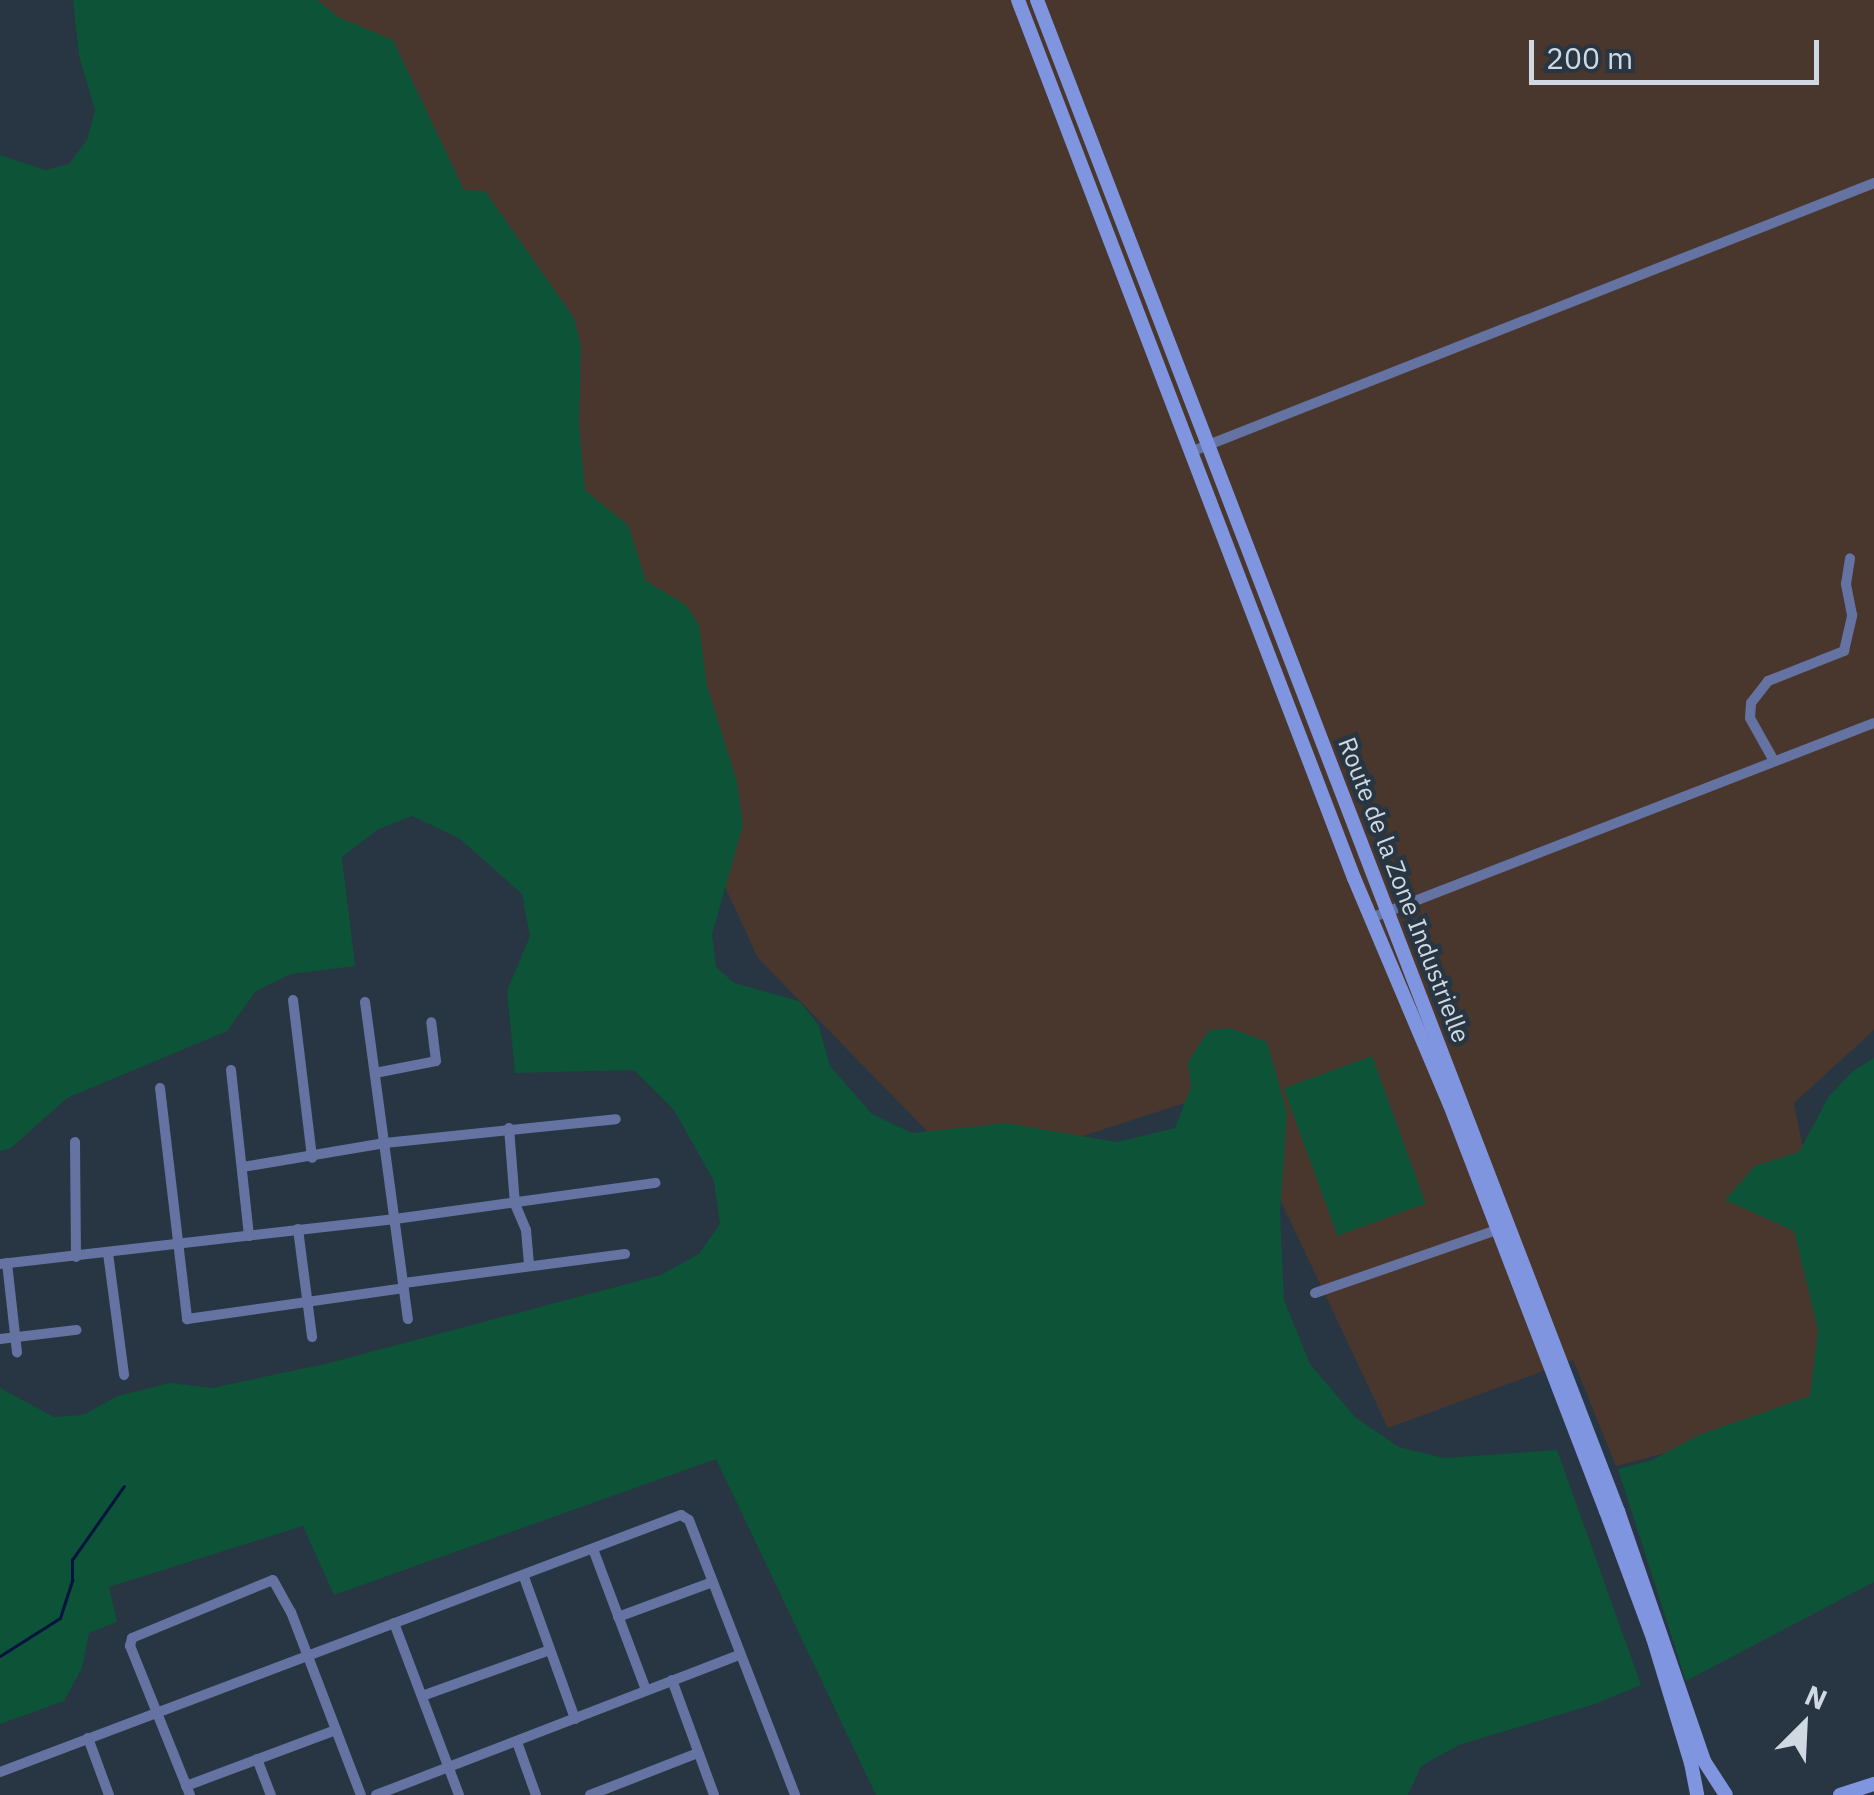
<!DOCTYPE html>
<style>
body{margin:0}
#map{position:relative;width:1874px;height:1795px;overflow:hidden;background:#273642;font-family:"IBM Plex Sans",sans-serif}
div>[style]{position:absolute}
.industrial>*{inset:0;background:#49372e}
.green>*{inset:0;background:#0d5337;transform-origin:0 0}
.stream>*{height:2.5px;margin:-1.25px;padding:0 1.25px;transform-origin:1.25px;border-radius:1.25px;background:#00143d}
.street>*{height:10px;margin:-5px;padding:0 5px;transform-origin:5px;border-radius:5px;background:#6573a2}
.secondary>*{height:14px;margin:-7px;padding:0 7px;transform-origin:7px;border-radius:7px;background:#8095e0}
span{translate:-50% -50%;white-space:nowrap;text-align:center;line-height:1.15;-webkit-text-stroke:9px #273642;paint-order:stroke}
.street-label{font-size:25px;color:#d0d9e1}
.north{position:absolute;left:1754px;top:1675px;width:100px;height:100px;-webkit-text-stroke:8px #273642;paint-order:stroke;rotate:24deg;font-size:28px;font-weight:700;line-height:40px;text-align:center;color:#d0d9e1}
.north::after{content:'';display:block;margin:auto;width:35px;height:45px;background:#d0d9e1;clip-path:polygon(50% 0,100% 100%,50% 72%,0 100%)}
.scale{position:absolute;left:1529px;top:40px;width:290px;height:45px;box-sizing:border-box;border:5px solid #d0d9e1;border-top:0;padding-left:12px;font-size:30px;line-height:35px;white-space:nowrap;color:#d0d9e1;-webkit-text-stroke:8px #273642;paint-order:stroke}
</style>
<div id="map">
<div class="industrial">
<div style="clip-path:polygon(314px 0,1874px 0,1874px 1030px,1794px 1103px,1853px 1404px,1616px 1466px,1573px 1360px,1388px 1428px,1228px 1089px,968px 1173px,758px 958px)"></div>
</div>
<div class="green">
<div style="clip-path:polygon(73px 0,318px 0,338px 17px,393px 40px,464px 190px,485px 191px,574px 318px,581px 346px,579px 425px,585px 490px,628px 525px,646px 581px,686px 605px,699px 625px,707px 686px,737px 782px,743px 825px,712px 934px,716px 967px,734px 983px,799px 1001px,818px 1024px,830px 1066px,872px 1114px,912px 1133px,1006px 1123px,1117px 1142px,1175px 1128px,1191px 1087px,1188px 1062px,1209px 1030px,1230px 1028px,1267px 1042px,1287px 1113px,1280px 1212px,1284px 1300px,1310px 1364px,1355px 1417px,1399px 1447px,1444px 1458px,1557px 1450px,1641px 1685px,1595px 1704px,1459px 1745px,1421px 1766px,1408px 1795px,876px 1795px,716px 1459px,334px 1595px,303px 1526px,109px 1587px,117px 1622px,89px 1633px,82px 1668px,64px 1701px,0 1724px,0 1388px,54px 1417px,83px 1415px,118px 1396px,170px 1383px,212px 1388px,325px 1364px,661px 1275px,699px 1254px,720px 1224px,714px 1181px,674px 1110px,634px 1070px,515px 1073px,507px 991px,530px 936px,522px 894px,459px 838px,412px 816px,377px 830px,342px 857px,355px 966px,291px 974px,256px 991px,227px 1031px,67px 1098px,11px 1148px,0 1151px,0 155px,45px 170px,69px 164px,87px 140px,95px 110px,79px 56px)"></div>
<div style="left:1372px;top:1056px;width:157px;height:94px;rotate:70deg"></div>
<div style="clip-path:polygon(1874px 1058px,1874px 1582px,1686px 1681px,1618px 1469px,1650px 1461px,1699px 1435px,1810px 1396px,1818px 1330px,1794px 1231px,1725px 1200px,1755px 1166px,1799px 1152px,1829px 1096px,1853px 1071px)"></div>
</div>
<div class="stream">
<div style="left:0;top:1656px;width:71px;rotate:-32.3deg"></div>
<div style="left:60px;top:1618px;width:40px;rotate:-72deg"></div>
<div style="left:72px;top:1580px;width:20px;rotate:-90deg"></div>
<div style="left:72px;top:1560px;width:90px;rotate:-54.9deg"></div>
</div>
<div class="street">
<div style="left:1193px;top:451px;width:732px;rotate:-21.48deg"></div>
<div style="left:1774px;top:761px;width:49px;rotate:-119.2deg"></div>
<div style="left:1750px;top:718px;width:15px;rotate:-86deg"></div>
<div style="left:1751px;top:703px;width:28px;rotate:-52deg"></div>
<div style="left:1768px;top:681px;width:82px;rotate:-21.5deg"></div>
<div style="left:1844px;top:651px;width:37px;rotate:-77deg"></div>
<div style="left:1852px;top:615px;width:32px;rotate:-101deg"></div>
<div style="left:1846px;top:584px;width:26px;rotate:-81deg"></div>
<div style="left:1371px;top:918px;width:539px;rotate:-21.19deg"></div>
<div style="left:293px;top:1000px;width:159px;rotate:83.1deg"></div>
<div style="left:365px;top:1002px;width:320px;rotate:82.3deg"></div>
<div style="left:231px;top:1070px;width:167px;rotate:83.8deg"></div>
<div style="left:375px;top:1073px;width:62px;rotate:-11.1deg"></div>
<div style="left:436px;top:1061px;width:39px;rotate:-97deg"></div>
<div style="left:160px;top:1088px;width:233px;rotate:83.3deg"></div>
<div style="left:187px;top:1319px;width:219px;rotate:-8.1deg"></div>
<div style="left:509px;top:1128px;width:76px;rotate:85.5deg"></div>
<div style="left:515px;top:1204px;width:28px;rotate:67deg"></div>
<div style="left:526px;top:1230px;width:35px;rotate:85deg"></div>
<div style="left:75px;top:1142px;width:115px;rotate:89.5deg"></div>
<div style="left:243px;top:1167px;width:144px;rotate:-9.6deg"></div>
<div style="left:385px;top:1143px;width:232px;rotate:-5.9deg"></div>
<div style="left:298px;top:1229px;width:109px;rotate:82.6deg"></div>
<div style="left:108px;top:1253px;width:123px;rotate:82.5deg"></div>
<div style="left:7px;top:1263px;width:90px;rotate:83.6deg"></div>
<div style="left:0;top:1264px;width:398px;rotate:-6.5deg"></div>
<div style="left:395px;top:1219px;width:263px;rotate:-7.9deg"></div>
<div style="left:404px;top:1283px;width:223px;rotate:-7.5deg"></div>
<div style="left:1315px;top:1293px;width:193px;rotate:-19.1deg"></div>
<div style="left:0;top:1339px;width:77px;rotate:-6.8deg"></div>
<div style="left:593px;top:1549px;width:151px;rotate:69.4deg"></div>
<div style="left:524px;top:1577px;width:151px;rotate:70.2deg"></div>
<div style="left:618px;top:1617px;width:98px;rotate:-20.3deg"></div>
<div style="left:394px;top:1623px;width:184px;rotate:69.3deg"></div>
<div style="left:672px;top:1680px;width:122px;rotate:69.9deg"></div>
<div style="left:422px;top:1696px;width:136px;rotate:-19.8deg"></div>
<div style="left:88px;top:1738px;width:61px;rotate:69.8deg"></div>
<div style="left:517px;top:1742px;width:56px;rotate:70.3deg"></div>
<div style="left:257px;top:1759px;width:39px;rotate:69deg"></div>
<div style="left:0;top:1772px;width:728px;rotate:-20.68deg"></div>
<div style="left:681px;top:1515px;width:9px;rotate:32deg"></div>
<div style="left:689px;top:1520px;width:295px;rotate:68.9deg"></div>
<div style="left:186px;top:1786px;width:160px;rotate:-20.5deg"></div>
<div style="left:190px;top:1795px;width:161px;rotate:-111.9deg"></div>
<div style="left:130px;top:1646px;width:8px;rotate:-76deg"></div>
<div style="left:132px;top:1638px;width:152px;rotate:-22.4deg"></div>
<div style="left:273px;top:1580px;width:37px;rotate:61deg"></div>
<div style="left:291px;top:1612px;width:196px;rotate:69.1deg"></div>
<div style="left:376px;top:1795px;width:389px;rotate:-21.1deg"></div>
<div style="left:590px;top:1795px;width:116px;rotate:-21.3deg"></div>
</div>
<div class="secondary">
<div style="left:1018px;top:0;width:940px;rotate:69.06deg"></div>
<div style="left:1354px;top:878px;width:246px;rotate:67.1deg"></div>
<div style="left:1450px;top:1105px;width:435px;rotate:69deg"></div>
<div style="left:1606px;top:1511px;width:135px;rotate:69.7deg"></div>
<div style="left:1653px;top:1638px;width:131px;rotate:73.1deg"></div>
<div style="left:1691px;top:1763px;width:33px;rotate:79deg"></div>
<div style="left:1037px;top:0;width:1619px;rotate:68.97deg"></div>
<div style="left:1618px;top:1511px;width:264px;rotate:71deg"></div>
<div style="left:1704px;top:1761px;width:40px;rotate:57.1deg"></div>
<div style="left:1840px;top:1795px;width:36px;rotate:-18deg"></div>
</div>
<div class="street-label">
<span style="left:1404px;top:890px;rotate:69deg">Route de la Zone Industrielle</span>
</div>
<div class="north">N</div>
<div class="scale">200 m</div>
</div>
